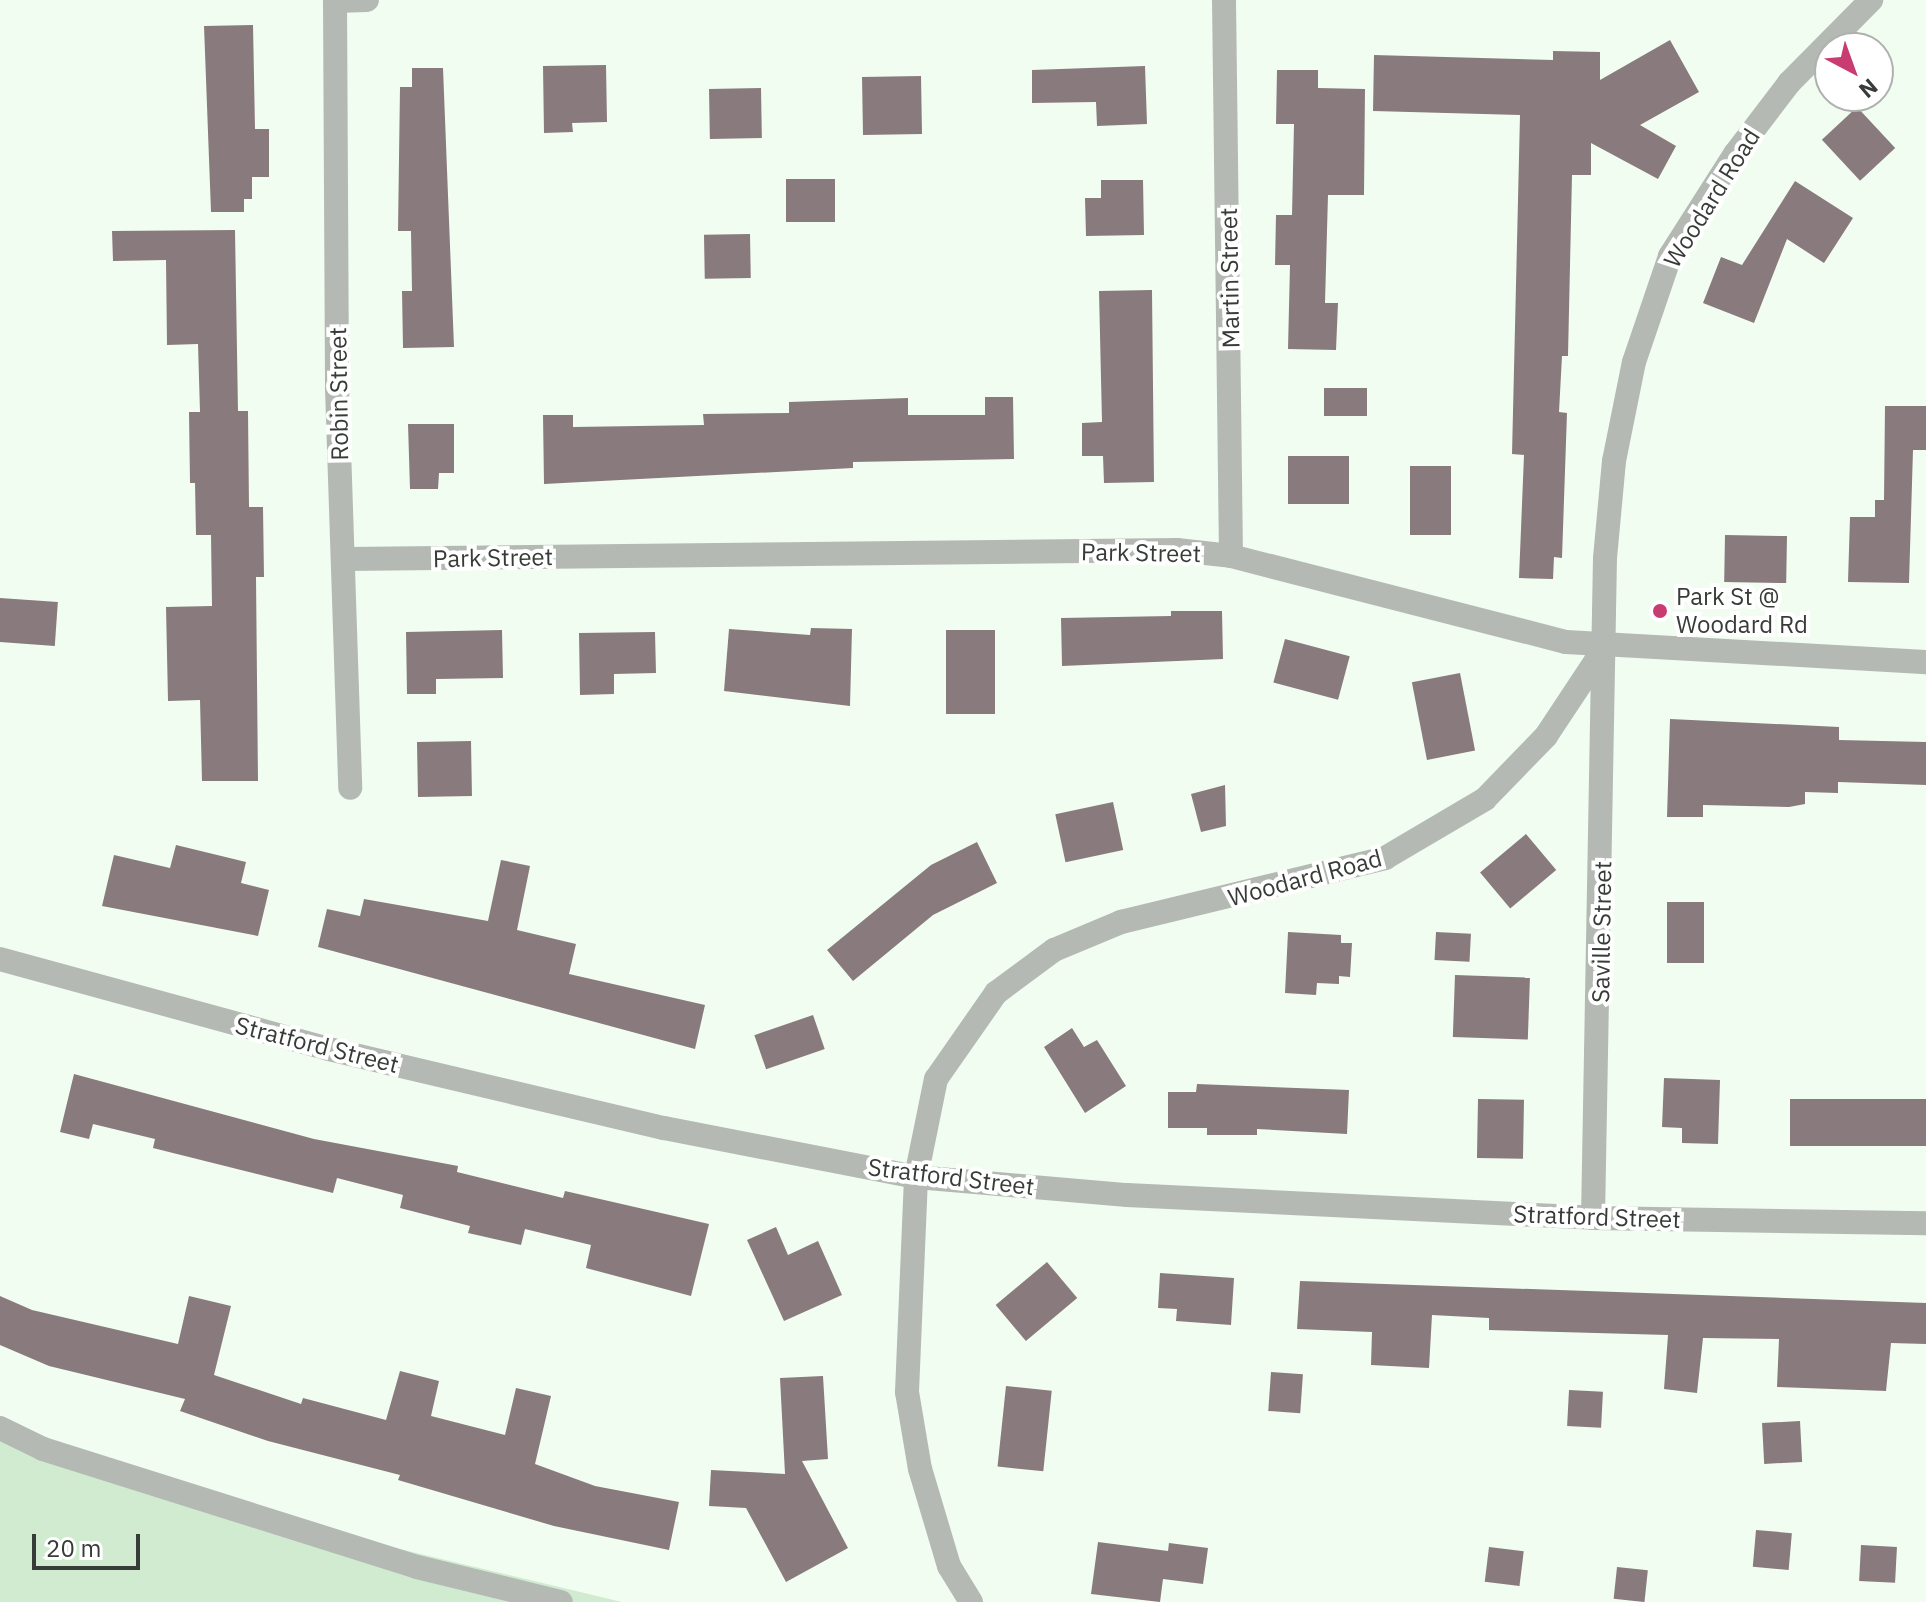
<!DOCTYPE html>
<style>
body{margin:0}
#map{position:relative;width:1926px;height:1602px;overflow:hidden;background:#f1fdf1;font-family:"IBM Plex Sans",sans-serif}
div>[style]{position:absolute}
.green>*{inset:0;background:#d0ebd0}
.building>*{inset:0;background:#897a7d;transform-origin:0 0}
.minor>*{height:24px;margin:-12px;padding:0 12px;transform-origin:12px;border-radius:12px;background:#b4b9b4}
.dots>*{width:22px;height:22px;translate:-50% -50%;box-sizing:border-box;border:4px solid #fff;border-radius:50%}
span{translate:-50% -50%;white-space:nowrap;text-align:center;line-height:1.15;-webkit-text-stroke:8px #fff;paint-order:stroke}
.street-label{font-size:24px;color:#383c38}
.poi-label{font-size:24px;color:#383c38}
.left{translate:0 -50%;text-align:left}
.north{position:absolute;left:1814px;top:32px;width:80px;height:80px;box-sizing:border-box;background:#fff;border:2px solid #afb1af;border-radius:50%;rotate:139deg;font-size:22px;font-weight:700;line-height:32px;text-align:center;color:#383c38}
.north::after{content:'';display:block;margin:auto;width:28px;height:36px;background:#c83c71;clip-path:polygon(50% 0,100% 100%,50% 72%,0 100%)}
.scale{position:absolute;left:32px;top:1534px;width:108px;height:36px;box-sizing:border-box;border:4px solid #383c38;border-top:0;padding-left:10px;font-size:24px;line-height:28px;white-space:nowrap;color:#383c38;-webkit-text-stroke:6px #fff;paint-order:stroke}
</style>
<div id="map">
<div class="green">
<div style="clip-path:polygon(0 1421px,139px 1487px,622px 1602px,0 1602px)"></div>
</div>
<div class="building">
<div style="clip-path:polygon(253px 25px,255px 129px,269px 129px,269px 177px,252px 177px,252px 199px,244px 199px,244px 212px,211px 212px,204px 26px)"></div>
<div style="clip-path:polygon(1670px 40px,1699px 92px,1640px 125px,1676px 146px,1658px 179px,1591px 143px,1591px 175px,1572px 175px,1568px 356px,1562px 356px,1559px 412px,1567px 413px,1562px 558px,1554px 557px,1553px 579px,1519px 578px,1524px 455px,1512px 454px,1520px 115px,1373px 111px,1374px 55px,1553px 60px,1553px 51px,1600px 52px,1600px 80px)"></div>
<div style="clip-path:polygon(606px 65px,607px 122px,572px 123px,573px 132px,544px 133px,543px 66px)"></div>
<div style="clip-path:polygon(1145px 66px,1147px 124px,1097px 126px,1096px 102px,1032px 103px,1032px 70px)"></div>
<div style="clip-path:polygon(412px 68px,443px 68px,454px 347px,403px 348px,402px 291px,412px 291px,411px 231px,398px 231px,400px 87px,412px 87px)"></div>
<div style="clip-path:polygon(1277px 70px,1318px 70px,1318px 88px,1365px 89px,1364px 195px,1328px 195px,1325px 303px,1338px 303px,1336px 350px,1288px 349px,1290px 265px,1275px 265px,1276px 215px,1292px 215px,1294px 124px,1276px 124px)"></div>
<div style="left:921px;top:76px;width:58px;height:59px;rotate:89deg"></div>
<div style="left:761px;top:88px;width:50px;height:52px;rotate:89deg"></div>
<div style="left:1857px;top:107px;width:56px;height:48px;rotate:47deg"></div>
<div style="left:835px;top:179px;width:43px;height:49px;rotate:90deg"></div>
<div style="clip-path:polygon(1101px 180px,1143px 180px,1144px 235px,1086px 236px,1085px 198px,1101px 198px)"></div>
<div style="clip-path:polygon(1795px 181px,1853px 218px,1824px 263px,1787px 239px,1754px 323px,1703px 303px,1721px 257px,1742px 265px)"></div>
<div style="clip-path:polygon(235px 230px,238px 411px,248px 411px,249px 507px,263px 507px,264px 577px,256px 577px,258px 781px,202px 781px,200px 700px,168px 701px,166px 607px,212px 606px,211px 535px,196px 535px,195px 483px,190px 483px,189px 412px,200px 412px,198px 344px,167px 345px,166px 260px,113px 261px,112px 231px)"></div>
<div style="left:750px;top:234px;width:44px;height:46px;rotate:89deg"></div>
<div style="clip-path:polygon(1152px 290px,1154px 482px,1104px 483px,1103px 456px,1082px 456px,1082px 423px,1102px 422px,1099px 291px)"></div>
<div style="left:1324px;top:388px;width:43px;height:28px"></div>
<div style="clip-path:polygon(985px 397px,1013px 397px,1014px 459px,853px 462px,853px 468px,544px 484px,543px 415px,573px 415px,573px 427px,704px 425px,703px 414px,789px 413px,789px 402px,908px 398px,908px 415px,985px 415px)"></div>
<div style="clip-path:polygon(1885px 406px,1926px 406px,1926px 450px,1913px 450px,1909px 583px,1848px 582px,1850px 517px,1875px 517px,1875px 500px,1884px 500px)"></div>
<div style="clip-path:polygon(408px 424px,454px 424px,454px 473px,439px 473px,438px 489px,410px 489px)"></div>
<div style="left:1288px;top:456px;width:61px;height:48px"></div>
<div style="left:1410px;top:466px;width:41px;height:69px"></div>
<div style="left:1725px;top:535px;width:62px;height:47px;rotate:1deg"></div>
<div style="left:0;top:598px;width:58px;height:44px;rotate:4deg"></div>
<div style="clip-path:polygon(1171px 611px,1222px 611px,1223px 659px,1062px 666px,1061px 618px,1171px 616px)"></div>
<div style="clip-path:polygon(811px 628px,852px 629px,850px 706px,724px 691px,729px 629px,810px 635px)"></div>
<div style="clip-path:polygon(502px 630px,503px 678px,436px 679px,436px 694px,407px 694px,406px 632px)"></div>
<div style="left:946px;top:630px;width:49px;height:84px"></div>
<div style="clip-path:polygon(655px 632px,656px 673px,614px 674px,614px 694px,580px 695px,579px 633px)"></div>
<div style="left:1285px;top:639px;width:67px;height:45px;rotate:15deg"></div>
<div style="left:1460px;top:673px;width:79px;height:49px;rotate:79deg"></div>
<div style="clip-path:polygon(1670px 719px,1839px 727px,1839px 740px,1926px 742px,1926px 785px,1838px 782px,1838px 793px,1805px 792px,1805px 804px,1789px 807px,1703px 805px,1703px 817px,1667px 817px)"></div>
<div style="left:471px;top:741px;width:55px;height:54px;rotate:89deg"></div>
<div style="clip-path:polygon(1225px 785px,1226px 826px,1201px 832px,1191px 794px)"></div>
<div style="left:1113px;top:802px;width:49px;height:59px;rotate:78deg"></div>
<div style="left:1526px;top:834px;width:47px;height:60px;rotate:50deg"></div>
<div style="clip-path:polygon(977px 842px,997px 883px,933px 915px,853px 981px,827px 950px,931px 865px)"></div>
<div style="clip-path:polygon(176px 845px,246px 862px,241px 883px,269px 890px,258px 936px,102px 906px,114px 855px,170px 868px)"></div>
<div style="clip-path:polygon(501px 860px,530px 866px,517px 930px,576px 944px,569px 974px,705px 1005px,695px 1049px,318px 947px,327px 909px,360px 916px,364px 899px,488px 921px)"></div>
<div style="left:1667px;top:902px;width:37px;height:61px"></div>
<div style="clip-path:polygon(1288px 932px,1341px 935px,1341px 943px,1352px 943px,1350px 977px,1339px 976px,1339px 984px,1317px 983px,1316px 995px,1285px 993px)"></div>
<div style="left:1436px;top:932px;width:35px;height:28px;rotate:3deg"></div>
<div style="left:1455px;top:975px;width:75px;height:62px;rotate:2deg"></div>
<div style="left:813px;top:1015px;width:36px;height:62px;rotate:71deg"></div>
<div style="clip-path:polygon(1072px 1028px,1084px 1047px,1097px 1040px,1126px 1086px,1085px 1113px,1044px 1047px)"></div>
<div style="clip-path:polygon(74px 1074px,314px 1139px,458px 1166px,457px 1172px,563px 1198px,565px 1191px,709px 1224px,691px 1296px,586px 1268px,591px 1245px,525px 1229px,521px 1245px,468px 1233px,470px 1226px,400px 1208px,403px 1195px,337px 1178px,333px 1193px,153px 1148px,155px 1139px,93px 1124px,89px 1139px,60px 1132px)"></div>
<div style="clip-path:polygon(1664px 1078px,1720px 1080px,1718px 1144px,1682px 1143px,1682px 1128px,1662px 1127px)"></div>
<div style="clip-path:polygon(1197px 1084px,1349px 1090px,1347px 1134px,1257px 1129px,1257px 1135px,1207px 1135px,1207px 1128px,1168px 1128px,1168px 1092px,1196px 1092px)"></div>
<div style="left:1478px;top:1099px;width:46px;height:59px;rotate:1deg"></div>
<div style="left:1790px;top:1099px;width:136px;height:47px"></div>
<div style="clip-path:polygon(776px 1227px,788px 1255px,818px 1241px,842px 1295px,784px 1321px,747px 1240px)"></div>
<div style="left:1047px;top:1262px;width:47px;height:67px;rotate:50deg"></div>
<div style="clip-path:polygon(1160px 1273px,1234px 1278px,1231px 1325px,1176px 1321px,1177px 1309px,1158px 1308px)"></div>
<div style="clip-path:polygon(1300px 1281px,1926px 1303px,1926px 1344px,1891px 1343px,1886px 1391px,1777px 1387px,1779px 1339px,1703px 1338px,1697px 1393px,1664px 1389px,1668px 1335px,1489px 1330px,1489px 1318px,1432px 1315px,1429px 1368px,1371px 1365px,1372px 1332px,1297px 1329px)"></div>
<div style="clip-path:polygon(0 1296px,32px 1310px,178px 1344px,189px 1296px,231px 1306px,214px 1375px,301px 1404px,303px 1398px,386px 1420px,400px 1371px,439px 1381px,431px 1416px,505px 1435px,516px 1388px,551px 1396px,535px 1464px,595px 1486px,679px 1502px,669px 1550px,554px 1526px,398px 1480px,400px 1475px,268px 1441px,180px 1411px,185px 1399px,49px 1366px,0 1345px)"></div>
<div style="left:1271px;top:1372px;width:32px;height:39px;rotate:4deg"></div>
<div style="clip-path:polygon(823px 1376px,828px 1459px,802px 1461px,848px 1548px,786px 1582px,746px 1508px,709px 1506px,711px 1470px,785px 1474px,780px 1378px)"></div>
<div style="left:1006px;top:1386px;width:46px;height:81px;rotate:6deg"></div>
<div style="left:1569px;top:1390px;width:34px;height:36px;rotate:3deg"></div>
<div style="left:1800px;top:1421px;width:41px;height:38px;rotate:87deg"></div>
<div style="left:1756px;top:1530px;width:36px;height:37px;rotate:5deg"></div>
<div style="clip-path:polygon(1098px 1542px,1168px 1551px,1169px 1543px,1208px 1548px,1203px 1584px,1163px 1579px,1160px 1602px,1091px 1594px)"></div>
<div style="left:1861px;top:1545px;width:36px;height:36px;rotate:3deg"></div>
<div style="left:1489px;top:1547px;width:35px;height:35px;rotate:7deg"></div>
<div style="left:1617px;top:1567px;width:31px;height:32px;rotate:6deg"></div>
</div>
<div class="minor">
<div style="left:335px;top:0;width:388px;rotate:89.7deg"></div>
<div style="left:337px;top:388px;width:400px;rotate:88.1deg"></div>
<div style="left:1224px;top:0;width:556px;rotate:89.28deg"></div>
<div style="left:335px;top:1px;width:32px;rotate:-2deg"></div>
<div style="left:345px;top:559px;width:832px;rotate:-0.62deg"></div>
<div style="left:1177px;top:550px;width:54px;rotate:6.3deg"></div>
<div style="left:1231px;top:556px;width:346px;rotate:14.4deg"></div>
<div style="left:1566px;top:642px;width:361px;rotate:3.2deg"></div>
<div style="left:0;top:959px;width:341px;rotate:15.3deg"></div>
<div style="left:329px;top:1049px;width:344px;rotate:13.3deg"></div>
<div style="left:664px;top:1128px;width:257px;rotate:11deg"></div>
<div style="left:916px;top:1177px;width:212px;rotate:4.9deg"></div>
<div style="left:1127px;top:1195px;width:467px;rotate:2.8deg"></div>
<div style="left:1593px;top:1218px;width:333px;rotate:0.9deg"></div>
<div style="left:1593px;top:1218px;width:660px;rotate:-88.96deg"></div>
<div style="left:1605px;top:558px;width:97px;rotate:-84.7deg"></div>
<div style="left:1614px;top:461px;width:101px;rotate:-78.6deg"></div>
<div style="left:1634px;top:362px;width:112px;rotate:-71.2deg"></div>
<div style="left:1670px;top:256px;width:121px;rotate:-57.5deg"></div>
<div style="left:1735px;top:154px;width:89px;rotate:-52.7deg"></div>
<div style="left:1789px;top:83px;width:117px;rotate:-45.3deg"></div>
<div style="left:0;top:1428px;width:48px;rotate:26deg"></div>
<div style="left:43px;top:1449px;width:392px;rotate:17.5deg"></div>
<div style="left:417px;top:1567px;width:148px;rotate:13.7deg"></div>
<div style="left:971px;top:1602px;width:42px;rotate:-121.4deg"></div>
<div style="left:949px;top:1566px;width:101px;rotate:-106.6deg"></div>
<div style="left:920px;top:1469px;width:78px;rotate:-99.6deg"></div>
<div style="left:907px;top:1392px;width:215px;rotate:-87.6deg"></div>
<div style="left:916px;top:1177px;width:100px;rotate:-78.5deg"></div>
<div style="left:936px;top:1079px;width:105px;rotate:-55.1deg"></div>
<div style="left:996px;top:993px;width:72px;rotate:-36.6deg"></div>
<div style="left:1054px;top:950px;width:73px;rotate:-22.7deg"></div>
<div style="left:1121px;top:922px;width:272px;rotate:-13.6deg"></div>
<div style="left:1385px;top:858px;width:116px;rotate:-30.5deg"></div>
<div style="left:1485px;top:799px;width:88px;rotate:-45.9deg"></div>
<div style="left:1546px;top:736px;width:107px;rotate:-56.5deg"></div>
</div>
<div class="dots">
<div style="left:1660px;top:611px;background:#c83c71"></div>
</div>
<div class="street-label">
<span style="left:1712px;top:198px;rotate:-58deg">Woodard Road</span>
<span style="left:1230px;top:278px;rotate:-91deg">Martin Street</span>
<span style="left:339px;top:394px;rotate:-91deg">Robin Street</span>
<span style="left:1141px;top:553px;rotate:1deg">Park Street</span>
<span style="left:493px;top:558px;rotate:-1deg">Park Street</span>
<span style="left:1305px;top:878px;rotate:-15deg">Woodard Road</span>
<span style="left:1602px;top:932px;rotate:-89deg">Saville Street</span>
<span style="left:317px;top:1045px;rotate:14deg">Stratford Street</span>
<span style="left:951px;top:1177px;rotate:7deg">Stratford Street</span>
<span style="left:1597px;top:1217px;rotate:2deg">Stratford Street</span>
</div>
<div class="poi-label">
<span class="left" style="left:1676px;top:611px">Park St @<br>Woodard Rd</span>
</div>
<div class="north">N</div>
<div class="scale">20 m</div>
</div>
